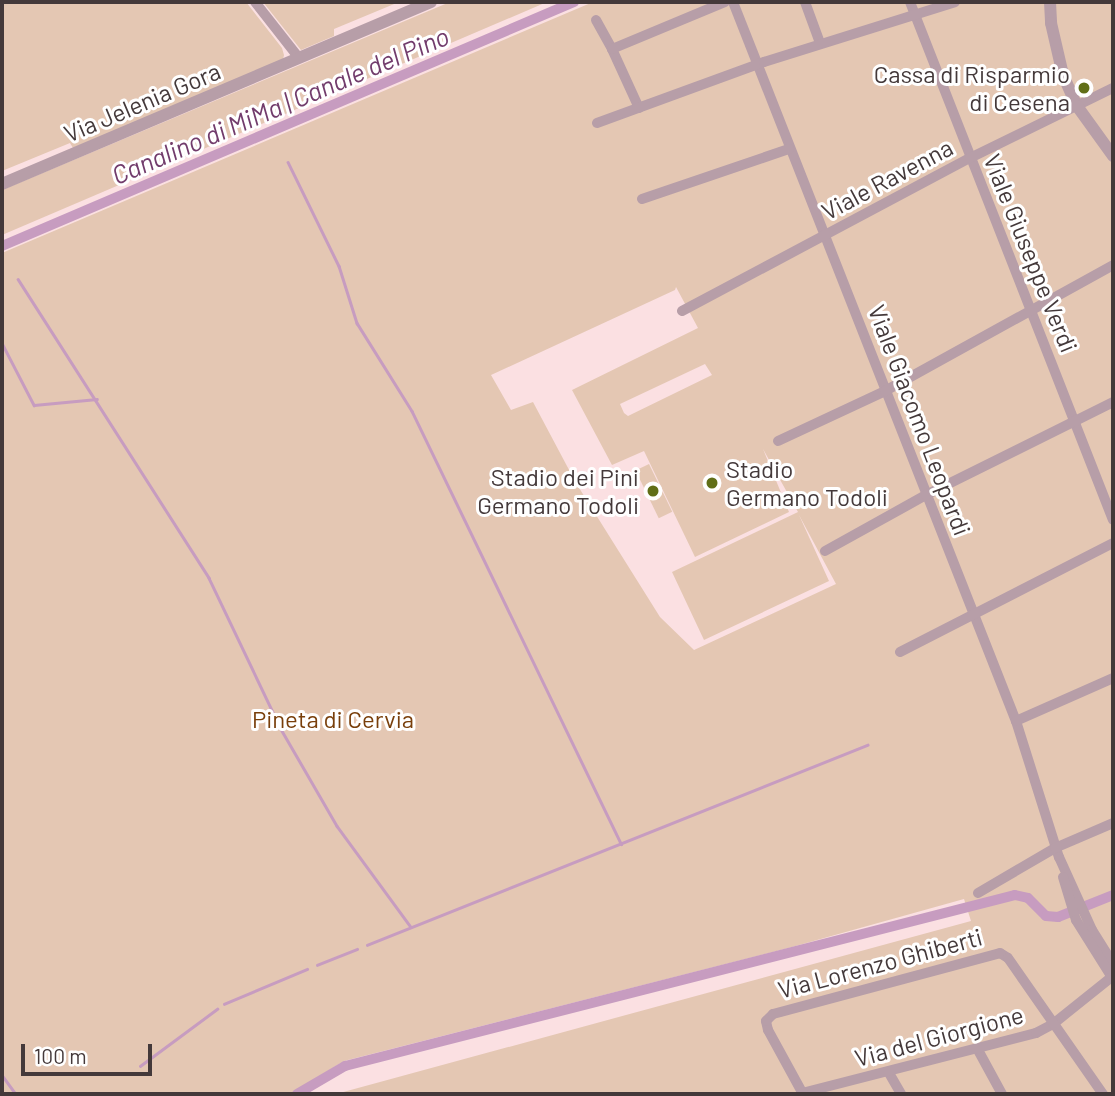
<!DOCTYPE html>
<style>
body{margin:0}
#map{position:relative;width:1115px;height:1096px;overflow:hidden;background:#fbe0e2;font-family:Barlow,sans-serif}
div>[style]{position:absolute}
.green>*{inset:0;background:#e4c7b3;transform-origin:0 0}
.stream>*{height:2.5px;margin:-1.25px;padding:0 1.25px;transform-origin:1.25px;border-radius:1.25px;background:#c79cc0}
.canal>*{height:10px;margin:-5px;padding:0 5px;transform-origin:5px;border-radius:5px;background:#c79cc0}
.minor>*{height:10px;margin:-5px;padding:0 5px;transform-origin:5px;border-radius:5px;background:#b79ea8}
.tertiary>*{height:12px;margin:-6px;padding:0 6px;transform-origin:6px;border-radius:6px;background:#b79ea8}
.dots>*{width:19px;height:19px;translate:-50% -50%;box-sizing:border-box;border:4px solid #fff;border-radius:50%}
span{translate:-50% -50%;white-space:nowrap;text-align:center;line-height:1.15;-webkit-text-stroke:6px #fff;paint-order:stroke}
.poi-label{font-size:24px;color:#44393a}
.right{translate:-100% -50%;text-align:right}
.left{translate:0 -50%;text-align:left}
.street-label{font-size:24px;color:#44393a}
.park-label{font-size:24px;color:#793f0b}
.water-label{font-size:26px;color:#723c6c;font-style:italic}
.frame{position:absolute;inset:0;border:4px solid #44393a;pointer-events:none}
.scale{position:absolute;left:21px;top:1044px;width:131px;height:32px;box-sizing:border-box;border:4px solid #44393a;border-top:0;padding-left:9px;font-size:21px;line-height:24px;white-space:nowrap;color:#44393a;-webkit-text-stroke:5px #fff;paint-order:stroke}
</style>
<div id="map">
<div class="green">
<div style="clip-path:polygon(8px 2px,246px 2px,282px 48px,284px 55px,283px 60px,73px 148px,70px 143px,2px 171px,2px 5px)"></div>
<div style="clip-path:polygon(263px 2px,399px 2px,334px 29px,334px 36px,301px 50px)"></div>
<div style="clip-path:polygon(450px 2px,547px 2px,2px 235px,2px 190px)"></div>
<div style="clip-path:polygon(evenodd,593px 2px,1113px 2px,1113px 1094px,336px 1094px,971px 921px,964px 899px,792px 947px,344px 1061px,290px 1094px,2px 1094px,2px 253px,593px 2px,676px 287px,698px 328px,572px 390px,612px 465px,644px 451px,695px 557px,789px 512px,763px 449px,798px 512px,672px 572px,704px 640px,829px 581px,799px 515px,836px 584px,694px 650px,660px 617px,576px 483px,533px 402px,511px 410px,491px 375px,675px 290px,676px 287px,593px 2px,705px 364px,712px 375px,628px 416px,624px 413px,620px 404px,705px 364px)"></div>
<div style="left:649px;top:464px;width:53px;height:15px;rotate:64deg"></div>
</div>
<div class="stream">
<div style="left:288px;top:162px;width:116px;rotate:63.9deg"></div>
<div style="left:339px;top:266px;width:60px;rotate:72.5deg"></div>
<div style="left:357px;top:323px;width:104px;rotate:58deg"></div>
<div style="left:412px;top:411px;width:481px;rotate:64.2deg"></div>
<div style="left:18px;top:279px;width:355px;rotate:57.4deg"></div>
<div style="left:209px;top:578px;width:167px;rotate:64.5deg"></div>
<div style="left:281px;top:729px;width:112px;rotate:60deg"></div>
<div style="left:337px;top:826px;width:125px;rotate:53.8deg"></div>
<div style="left:2px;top:343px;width:70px;rotate:62.7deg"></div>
<div style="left:34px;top:405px;width:63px;rotate:-5.4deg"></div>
<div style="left:367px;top:945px;width:539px;rotate:-21.8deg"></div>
<div style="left:317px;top:965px;width:43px;rotate:-21.8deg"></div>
<div style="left:224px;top:1004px;width:90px;rotate:-22.9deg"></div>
<div style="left:140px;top:1066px;width:96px;rotate:-36.5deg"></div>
<div style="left:2px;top:1075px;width:24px;rotate:54deg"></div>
</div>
<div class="canal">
<div style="left:2px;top:246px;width:622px;rotate:-23.1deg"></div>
<div style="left:297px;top:1094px;width:56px;rotate:-30.3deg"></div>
<div style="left:345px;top:1066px;width:691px;rotate:-14.32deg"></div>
<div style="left:1015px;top:895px;width:13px;rotate:13deg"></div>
<div style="left:1028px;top:898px;width:25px;rotate:45deg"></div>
<div style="left:1046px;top:916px;width:12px;rotate:5deg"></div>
<div style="left:1058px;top:917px;width:59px;rotate:-21.8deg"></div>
</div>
<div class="minor">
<div style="left:255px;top:2px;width:71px;rotate:51.8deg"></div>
<div style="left:733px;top:2px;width:773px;rotate:68.52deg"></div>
<div style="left:1016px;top:721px;width:143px;rotate:72.5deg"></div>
<div style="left:1059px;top:857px;width:80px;rotate:65.7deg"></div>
<div style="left:1092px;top:930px;width:39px;rotate:58deg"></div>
<div style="left:805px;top:2px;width:44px;rotate:69.9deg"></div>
<div style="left:910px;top:2px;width:556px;rotate:68.6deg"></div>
<div style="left:596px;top:20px;width:33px;rotate:61deg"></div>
<div style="left:639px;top:108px;width:65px;rotate:-114.6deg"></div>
<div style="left:612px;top:49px;width:122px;rotate:-22.6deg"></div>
<div style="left:597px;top:123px;width:178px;rotate:-20.1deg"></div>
<div style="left:764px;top:62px;width:200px;rotate:-17.4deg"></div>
<div style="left:642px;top:199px;width:155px;rotate:-18.8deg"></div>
<div style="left:682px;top:311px;width:326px;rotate:-28deg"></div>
<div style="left:970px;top:158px;width:159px;rotate:-26.1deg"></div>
<div style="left:778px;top:441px;width:118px;rotate:-25deg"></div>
<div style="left:885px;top:391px;width:260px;rotate:-28.9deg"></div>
<div style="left:825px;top:551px;width:115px;rotate:-29deg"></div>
<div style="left:926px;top:495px;width:209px;rotate:-26.4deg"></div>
<div style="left:900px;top:652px;width:239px;rotate:-27.1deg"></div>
<div style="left:1016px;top:721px;width:106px;rotate:-23.9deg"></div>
<div style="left:1063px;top:877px;width:45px;rotate:73.2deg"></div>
<div style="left:1076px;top:920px;width:70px;rotate:57.9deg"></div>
<div style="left:978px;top:893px;width:89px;rotate:-30.3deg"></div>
<div style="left:1055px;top:848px;width:63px;rotate:-23.3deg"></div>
<div style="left:978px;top:1050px;width:50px;rotate:61.4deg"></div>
<div style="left:889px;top:1073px;width:24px;rotate:60deg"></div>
<div style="left:802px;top:1093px;width:242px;rotate:-14.4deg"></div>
<div style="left:1036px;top:1033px;width:19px;rotate:-28deg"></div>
<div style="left:1053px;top:1024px;width:77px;rotate:-38.7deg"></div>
<div style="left:803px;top:1094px;width:73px;rotate:-118.7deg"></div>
<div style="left:768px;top:1030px;width:9px;rotate:-103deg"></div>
<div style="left:766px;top:1021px;width:10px;rotate:-45deg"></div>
<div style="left:773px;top:1014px;width:235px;rotate:-15deg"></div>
<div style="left:1000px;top:953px;width:9px;rotate:32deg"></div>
<div style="left:1008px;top:958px;width:166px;rotate:55.1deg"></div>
</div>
<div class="tertiary">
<div style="left:1050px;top:2px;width:21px;rotate:87deg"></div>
<div style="left:1051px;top:23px;width:53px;rotate:77deg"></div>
<div style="left:1063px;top:75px;width:34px;rotate:66deg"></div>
<div style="left:1077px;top:106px;width:62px;rotate:54.2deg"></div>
<div style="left:2px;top:184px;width:466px;rotate:-23deg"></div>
</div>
<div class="dots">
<div style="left:1084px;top:88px;background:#606e17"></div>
<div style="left:712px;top:483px;background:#606e17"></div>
<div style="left:653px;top:491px;background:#606e17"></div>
</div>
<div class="poi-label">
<span class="right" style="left:1070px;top:88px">Cassa di Risparmio<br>di Cesena</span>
<span class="left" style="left:726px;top:483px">Stadio<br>Germano Todoli</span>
<span class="right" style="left:639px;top:491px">Stadio dei Pini<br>Germano Todoli</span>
</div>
<div class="street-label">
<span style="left:142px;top:102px;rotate:-23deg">Via Jelenia Gora</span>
<span style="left:887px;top:179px;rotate:-28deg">Viale Ravenna</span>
<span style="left:1031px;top:253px;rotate:68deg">Viale Giuseppe Verdi</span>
<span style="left:920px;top:420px;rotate:69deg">Viale Giacomo Leopardi</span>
<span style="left:880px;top:963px;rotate:-15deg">Via Lorenzo Ghiberti</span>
<span style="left:939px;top:1036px;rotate:-15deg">Via del Giorgione</span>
</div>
<div class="park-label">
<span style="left:333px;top:719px">Pineta di Cervia</span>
</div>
<div class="water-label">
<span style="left:280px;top:105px;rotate:-23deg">Canalino di MiMa | Canale del Pino</span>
</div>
<div class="frame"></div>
<div class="scale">100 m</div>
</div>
